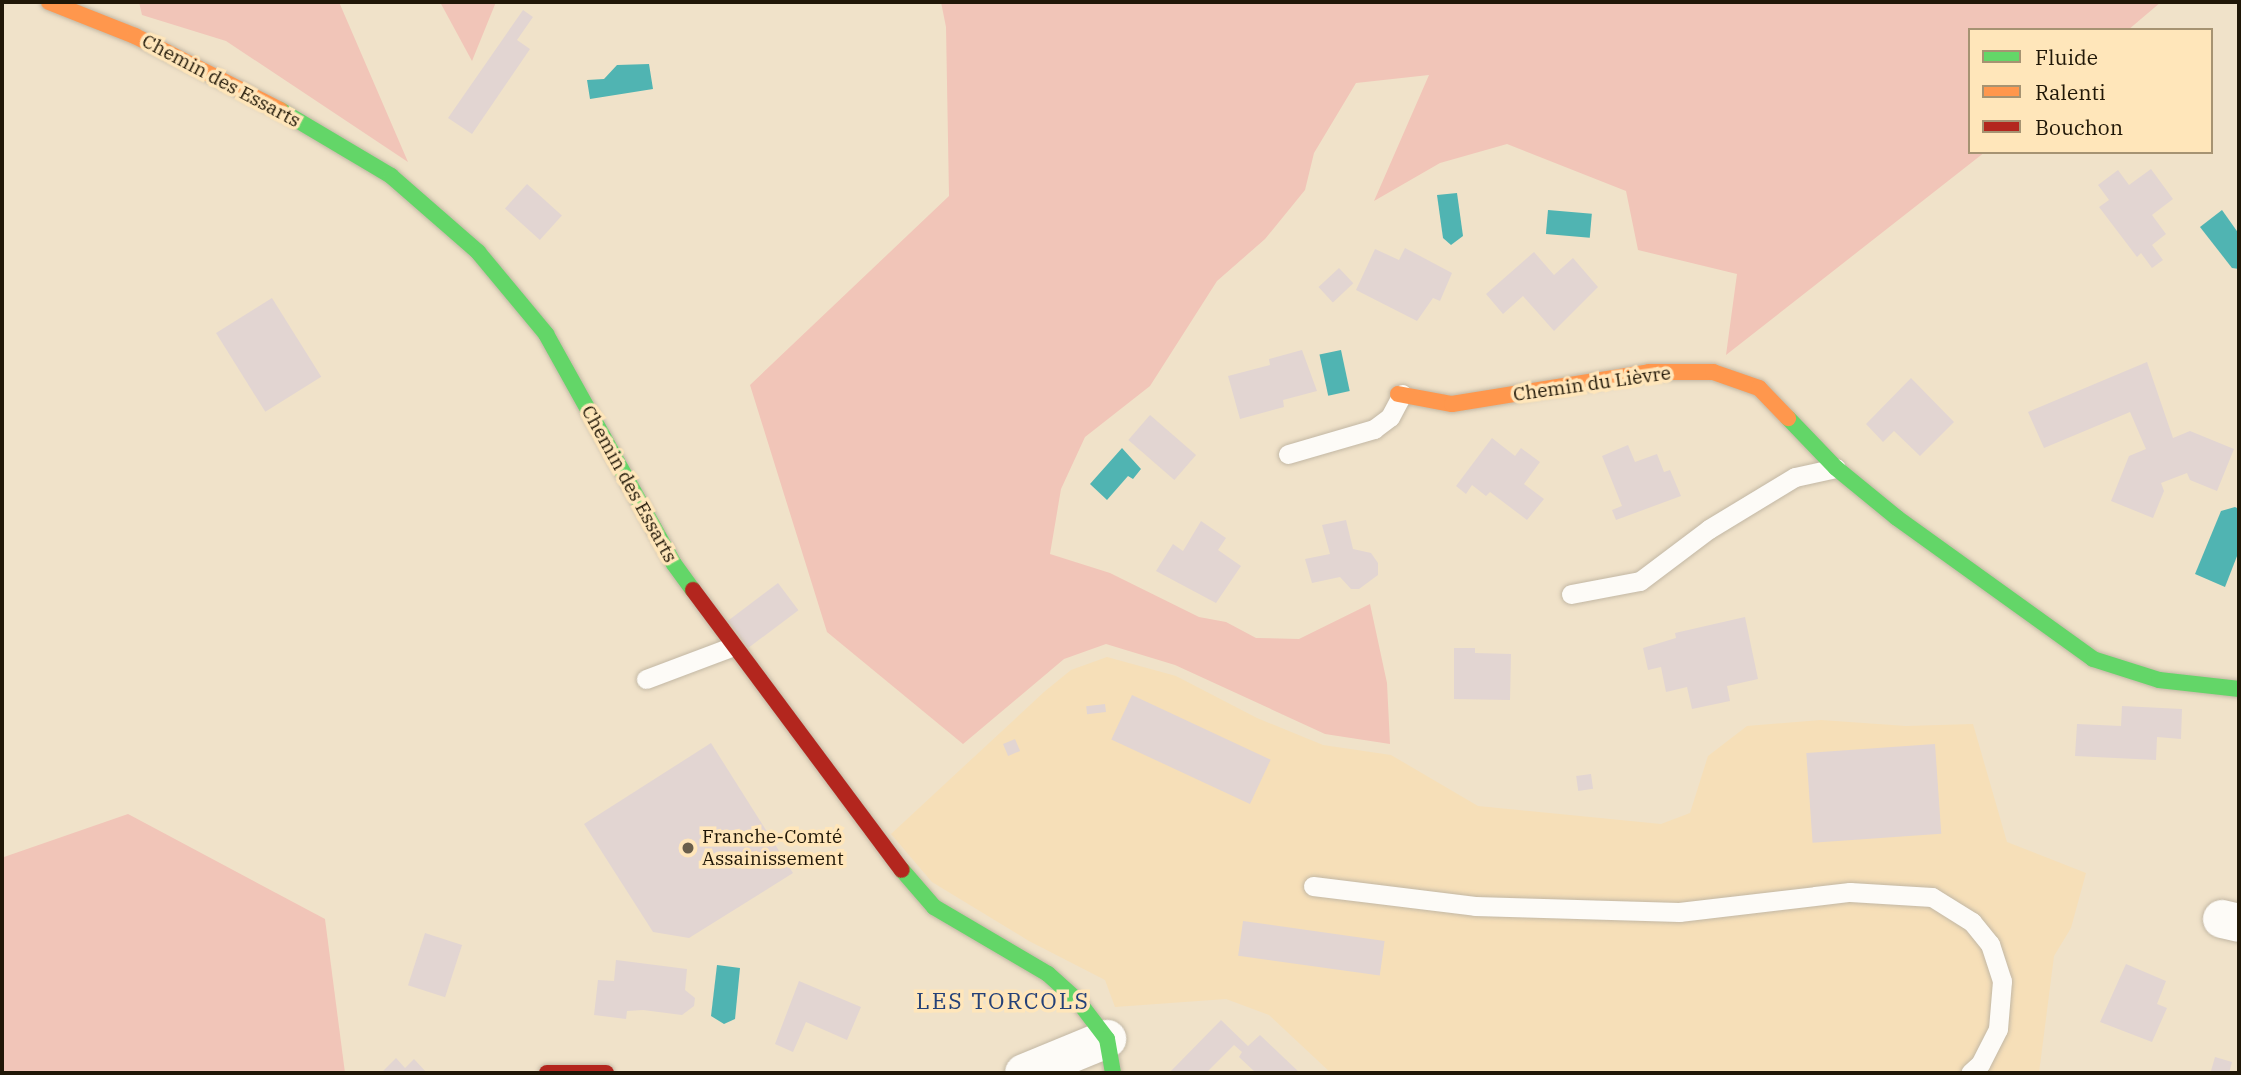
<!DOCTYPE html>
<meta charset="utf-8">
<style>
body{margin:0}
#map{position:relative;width:2241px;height:1075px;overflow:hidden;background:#f0e2c9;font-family:"IBM Plex Serif",serif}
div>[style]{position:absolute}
.built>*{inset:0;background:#f6dfb8}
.green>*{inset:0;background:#f1c5b8}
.water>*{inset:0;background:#50b4b2;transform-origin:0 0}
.building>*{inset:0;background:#e2d5d2;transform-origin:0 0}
.roads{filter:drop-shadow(0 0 2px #c2b7a4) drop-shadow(0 0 2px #c2b7a4)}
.lane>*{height:19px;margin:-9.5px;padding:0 9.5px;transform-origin:9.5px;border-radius:9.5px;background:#fdfbf7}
.street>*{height:38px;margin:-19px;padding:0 19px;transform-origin:19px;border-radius:19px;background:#fdfbf7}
.fast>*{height:16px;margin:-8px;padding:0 8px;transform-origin:8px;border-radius:8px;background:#63d668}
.slow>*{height:16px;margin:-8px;padding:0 8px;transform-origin:8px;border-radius:8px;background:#ff974d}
.jam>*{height:16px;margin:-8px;padding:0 8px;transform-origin:8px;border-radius:8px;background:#b3261e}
.dots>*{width:19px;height:19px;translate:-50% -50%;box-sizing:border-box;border:4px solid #ffe6ba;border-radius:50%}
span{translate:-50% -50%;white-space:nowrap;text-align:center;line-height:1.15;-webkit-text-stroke:7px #ffe6ba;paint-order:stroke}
.street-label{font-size:19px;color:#201707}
.poi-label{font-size:19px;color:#201707}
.left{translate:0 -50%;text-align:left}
.quarter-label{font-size:23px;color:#244178;letter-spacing:2px}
.frame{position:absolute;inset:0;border:4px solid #201707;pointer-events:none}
.legend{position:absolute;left:1968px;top:28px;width:245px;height:126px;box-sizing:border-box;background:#ffe6ba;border:2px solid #a69372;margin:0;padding:9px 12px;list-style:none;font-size:21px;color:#201707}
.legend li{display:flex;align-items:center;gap:14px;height:35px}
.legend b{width:35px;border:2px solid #a69372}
</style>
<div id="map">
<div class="built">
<div style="clip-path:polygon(1107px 657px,1176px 676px,1257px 718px,1323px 745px,1391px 755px,1478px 806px,1661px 824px,1690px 813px,1708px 756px,1747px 726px,1821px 720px,1906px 726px,1973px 724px,2007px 842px,2086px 873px,2071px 928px,2054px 956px,2039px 1073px,1331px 1073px,1269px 1015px,1226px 999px,1115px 1007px,1105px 980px,1029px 941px,932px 882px,891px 834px,1044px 692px,1071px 670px)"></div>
</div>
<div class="green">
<div style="clip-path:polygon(139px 2px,339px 2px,408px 162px,226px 41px,142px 15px)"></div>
<div style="clip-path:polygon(440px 2px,496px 2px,472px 61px)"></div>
<div style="clip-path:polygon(941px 2px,2161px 2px,2128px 30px,1970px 30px,1970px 152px,1985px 152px,1726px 355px,1737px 274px,1638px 250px,1626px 191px,1507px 144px,1440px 163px,1374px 201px,1429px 75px,1356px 83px,1314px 153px,1305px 190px,1265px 239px,1217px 281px,1150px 386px,1085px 437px,1061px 489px,1050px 554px,1110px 573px,1199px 617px,1226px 622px,1256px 638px,1299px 639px,1370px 604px,1387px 683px,1390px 744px,1325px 734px,1175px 665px,1106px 644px,1064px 659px,963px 744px,827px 632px,750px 385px,949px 196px,946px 27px)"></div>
<div style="clip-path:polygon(128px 814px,325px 919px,345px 1073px,2px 1073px,4px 857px)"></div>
</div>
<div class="water">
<div style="clip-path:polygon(649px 64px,653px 89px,590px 99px,587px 80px,604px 79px,617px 65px)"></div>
<div style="clip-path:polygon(1457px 193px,1463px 236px,1451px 245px,1443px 238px,1437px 195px)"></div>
<div style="left:1548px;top:210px;width:44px;height:24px;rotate:5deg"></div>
<div style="clip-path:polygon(2222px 210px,2239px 234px,2239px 269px,2232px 268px,2200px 227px)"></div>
<div style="left:1341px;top:350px;width:42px;height:22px;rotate:78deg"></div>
<div style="clip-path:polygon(1122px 448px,1141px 469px,1133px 479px,1128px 476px,1107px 500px,1090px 484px)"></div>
<div style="clip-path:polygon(2235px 507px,2239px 509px,2239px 551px,2225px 587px,2195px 574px,2221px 511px)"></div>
<div style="clip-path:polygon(717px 965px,740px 968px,735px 1019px,724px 1024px,711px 1016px)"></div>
</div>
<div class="building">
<div style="clip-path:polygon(523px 10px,533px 17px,517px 40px,530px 49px,472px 134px,448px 118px)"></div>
<div style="clip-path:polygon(2151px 169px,2173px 199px,2152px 215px,2166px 234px,2152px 245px,2163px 260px,2152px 268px,2141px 253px,2137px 257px,2099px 207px,2109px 200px,2098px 185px,2118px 170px,2129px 185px)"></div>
<div style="left:527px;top:184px;width:47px;height:33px;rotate:42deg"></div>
<div style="clip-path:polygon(1405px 248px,1452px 273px,1440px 301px,1433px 298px,1417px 321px,1356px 290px,1375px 249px,1399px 260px)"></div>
<div style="clip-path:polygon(1534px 252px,1554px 275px,1573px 258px,1598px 287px,1554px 331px,1523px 296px,1503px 314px,1486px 294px)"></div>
<div style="left:1339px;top:268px;width:21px;height:28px;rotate:47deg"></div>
<div style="left:272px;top:298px;width:93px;height:66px;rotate:58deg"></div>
<div style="clip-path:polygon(1302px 350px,1317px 391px,1283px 400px,1284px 407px,1240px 419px,1228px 376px,1270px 365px,1269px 359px)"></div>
<div style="clip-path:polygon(2147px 362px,2173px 438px,2190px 431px,2234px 449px,2217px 491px,2190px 480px,2187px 473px,2161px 483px,2164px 491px,2153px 518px,2111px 501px,2129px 456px,2146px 449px,2130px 412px,2044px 448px,2028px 412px)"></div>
<div style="clip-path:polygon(1911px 378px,1954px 422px,1920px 456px,1894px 431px,1883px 442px,1866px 424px)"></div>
<div style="left:1150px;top:415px;width:61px;height:33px;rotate:41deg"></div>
<div style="clip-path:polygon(1492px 438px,1515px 456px,1521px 448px,1540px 462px,1524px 484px,1544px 499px,1527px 520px,1490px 492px,1486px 496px,1472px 485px,1466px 494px,1456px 486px)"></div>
<div style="clip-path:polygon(1628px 445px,1635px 462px,1657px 454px,1664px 472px,1670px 470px,1681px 496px,1616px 520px,1612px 510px,1622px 506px,1602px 456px)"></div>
<div style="clip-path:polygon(1346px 520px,1353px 549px,1371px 553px,1378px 563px,1378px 575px,1359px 589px,1351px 589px,1340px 577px,1312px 583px,1305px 559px,1330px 554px,1322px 525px)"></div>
<div style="clip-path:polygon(1201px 521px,1226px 538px,1218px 550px,1241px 566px,1216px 603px,1156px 571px,1173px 544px,1183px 551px)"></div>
<div style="left:778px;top:583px;width:34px;height:63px;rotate:53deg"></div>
<div style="clip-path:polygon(1745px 617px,1758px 679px,1727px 686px,1730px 701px,1692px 709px,1687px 687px,1666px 692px,1661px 667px,1648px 670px,1643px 648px,1676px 638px,1675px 633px)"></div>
<div style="clip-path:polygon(1454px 648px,1475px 648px,1475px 653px,1511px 654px,1510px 700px,1454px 699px)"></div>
<div style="left:1132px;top:695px;width:153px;height:49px;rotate:25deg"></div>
<div style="left:1105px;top:704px;width:8px;height:19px;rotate:83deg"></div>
<div style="clip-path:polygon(2122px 706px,2182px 709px,2181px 739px,2157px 737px,2156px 760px,2075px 756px,2077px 724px,2121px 726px)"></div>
<div style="left:1015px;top:739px;width:13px;height:13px;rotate:67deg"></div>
<div style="clip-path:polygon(711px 743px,793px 873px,689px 938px,653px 932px,584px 824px)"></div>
<div style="left:1935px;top:744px;width:90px;height:129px;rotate:86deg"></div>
<div style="left:1591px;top:774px;width:15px;height:15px;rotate:82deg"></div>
<div style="left:1243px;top:921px;width:143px;height:35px;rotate:8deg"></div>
<div style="left:425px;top:933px;width:39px;height:55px;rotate:18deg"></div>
<div style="clip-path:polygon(616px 960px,687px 969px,685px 990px,695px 998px,694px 1006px,682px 1015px,643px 1010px,627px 1011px,626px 1019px,594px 1015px,598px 980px,614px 981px)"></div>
<div style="clip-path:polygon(2126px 964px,2166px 981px,2157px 1004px,2167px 1008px,2152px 1042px,2100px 1022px)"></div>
<div style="clip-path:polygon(799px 981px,861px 1007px,847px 1040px,806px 1022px,793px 1052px,775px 1044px)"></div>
<div style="clip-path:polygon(1221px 1020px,1248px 1046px,1260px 1035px,1300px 1073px,1256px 1073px,1239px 1057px,1242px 1052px,1234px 1045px,1206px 1073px,1169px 1073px)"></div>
<div style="clip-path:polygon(2215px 1057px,2232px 1062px,2229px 1073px,2211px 1071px)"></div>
<div style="clip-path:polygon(396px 1058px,405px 1068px,414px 1059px,427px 1073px,381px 1073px)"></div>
</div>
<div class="roads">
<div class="lane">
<div style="left:1288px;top:454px;width:90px;rotate:-16.2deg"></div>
<div style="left:1374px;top:429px;width:20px;rotate:-37deg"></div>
<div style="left:1390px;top:417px;width:26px;rotate:-62deg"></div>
<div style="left:1571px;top:594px;width:70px;rotate:-10.7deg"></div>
<div style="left:1640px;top:581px;width:86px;rotate:-37deg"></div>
<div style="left:1709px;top:529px;width:100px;rotate:-31.2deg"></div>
<div style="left:1795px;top:477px;width:42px;rotate:-12.4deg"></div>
<div style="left:646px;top:679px;width:91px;rotate:-20.6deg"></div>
<div style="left:1313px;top:886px;width:163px;rotate:7deg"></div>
<div style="left:1475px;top:906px;width:204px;rotate:1.7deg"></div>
<div style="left:1679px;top:912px;width:172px;rotate:-6.7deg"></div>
<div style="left:1850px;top:892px;width:82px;rotate:3.5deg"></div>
<div style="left:1932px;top:897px;width:47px;rotate:32deg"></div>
<div style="left:1972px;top:922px;width:28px;rotate:51deg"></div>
<div style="left:1990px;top:944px;width:39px;rotate:72deg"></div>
<div style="left:2002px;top:981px;width:48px;rotate:94.8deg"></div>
<div style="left:1998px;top:1029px;width:39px;rotate:117deg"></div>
<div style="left:1980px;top:1064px;width:13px;rotate:138deg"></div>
</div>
<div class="street">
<div style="left:2222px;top:919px;width:17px;rotate:13deg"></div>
<div style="left:1024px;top:1073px;width:90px;rotate:-22.3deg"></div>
</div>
<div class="fast">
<div style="left:280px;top:110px;width:129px;rotate:30.7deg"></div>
<div style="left:391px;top:176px;width:116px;rotate:41.1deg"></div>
<div style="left:478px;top:252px;width:107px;rotate:50.3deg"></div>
<div style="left:546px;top:334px;width:263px;rotate:60.9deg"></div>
<div style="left:674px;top:564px;width:32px;rotate:54deg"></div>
<div style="left:1788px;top:418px;width:69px;rotate:46.2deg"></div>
<div style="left:1836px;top:468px;width:79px;rotate:39.3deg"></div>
<div style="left:1897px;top:518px;width:241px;rotate:35.7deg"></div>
<div style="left:2093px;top:659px;width:69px;rotate:17.7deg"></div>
<div style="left:2159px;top:680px;width:81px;rotate:6.4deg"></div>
<div style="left:902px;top:870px;width:49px;rotate:49.1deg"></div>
<div style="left:934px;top:907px;width:132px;rotate:30.4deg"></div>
<div style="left:1048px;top:974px;width:40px;rotate:42deg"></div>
<div style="left:1078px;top:1001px;width:48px;rotate:52.7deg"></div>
<div style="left:1107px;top:1039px;width:35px;rotate:80deg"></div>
</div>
<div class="slow">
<div style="left:49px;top:2px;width:92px;rotate:21.6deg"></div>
<div style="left:135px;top:36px;width:163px;rotate:27deg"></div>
<div style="left:1398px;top:394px;width:55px;rotate:10.5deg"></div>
<div style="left:1452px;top:404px;width:200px;rotate:-9.2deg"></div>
<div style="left:1649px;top:372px;width:64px"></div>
<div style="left:1713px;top:372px;width:49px;rotate:19.2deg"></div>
<div style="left:1759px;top:388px;width:42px;rotate:46deg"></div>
</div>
<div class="jam">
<div style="left:693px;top:590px;width:349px;rotate:53.3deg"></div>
<div style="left:547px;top:1073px;width:59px"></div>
</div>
</div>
<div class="dots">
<div style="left:688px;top:848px;background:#695e4b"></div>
</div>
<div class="street-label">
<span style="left:221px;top:81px;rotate:28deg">Chemin des Essarts</span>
<span style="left:1592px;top:384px;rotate:-8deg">Chemin du Lièvre</span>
<span style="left:629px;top:484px;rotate:61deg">Chemin des Essarts</span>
</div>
<div class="poi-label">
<span class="left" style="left:702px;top:848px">Franche-Comté<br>Assainissement</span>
</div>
<div class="quarter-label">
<span style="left:1003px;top:1000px">LES TORCOLS</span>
</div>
<div class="frame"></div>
<ul class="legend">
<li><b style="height:9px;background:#63d668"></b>Fluide</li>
<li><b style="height:9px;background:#ff974d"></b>Ralenti</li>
<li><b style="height:9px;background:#b3261e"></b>Bouchon</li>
</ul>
</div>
